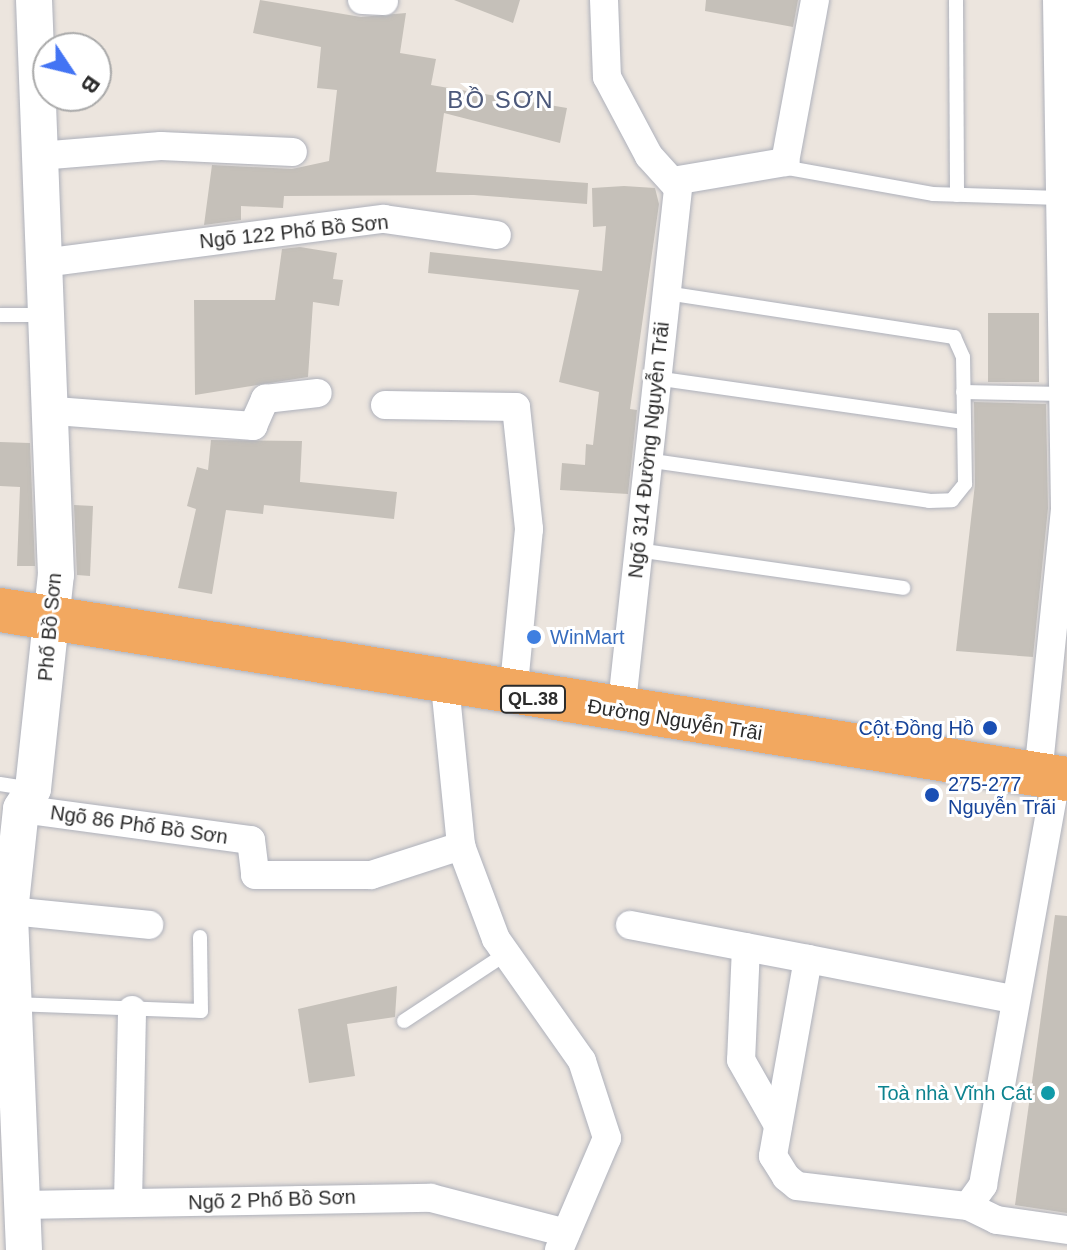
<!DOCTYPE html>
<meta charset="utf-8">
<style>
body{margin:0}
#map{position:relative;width:1067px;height:1250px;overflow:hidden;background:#ece5de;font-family:Helvetica,sans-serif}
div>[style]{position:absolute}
.building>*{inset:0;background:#c5c0b9;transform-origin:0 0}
.roads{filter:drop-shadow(0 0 2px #aeb1bb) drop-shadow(0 0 2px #aeb1bb)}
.service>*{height:14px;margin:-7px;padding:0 7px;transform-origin:7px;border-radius:7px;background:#fff}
.minor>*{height:28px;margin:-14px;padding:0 14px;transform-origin:14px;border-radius:14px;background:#fff}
.tertiary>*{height:36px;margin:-18px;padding:0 18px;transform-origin:18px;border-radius:18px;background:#fff}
.trunk>*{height:44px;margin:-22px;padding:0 22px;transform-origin:22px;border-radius:22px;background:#f2a860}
.dots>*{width:22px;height:22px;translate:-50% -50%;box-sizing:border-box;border:4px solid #fff;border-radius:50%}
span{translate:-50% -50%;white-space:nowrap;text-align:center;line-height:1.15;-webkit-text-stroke:6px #fff;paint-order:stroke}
.shield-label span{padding:2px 6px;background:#fff;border:2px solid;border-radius:6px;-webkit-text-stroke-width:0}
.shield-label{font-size:18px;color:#2b2b2b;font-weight:700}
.street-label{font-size:20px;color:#2b2b2b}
.shop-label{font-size:20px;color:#366cbe}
.left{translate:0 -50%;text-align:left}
.transit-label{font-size:20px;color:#164399}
.right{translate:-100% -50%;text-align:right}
.culture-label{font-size:20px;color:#0d838f}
.quarter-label{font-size:24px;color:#4c597b;letter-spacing:2px}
.north{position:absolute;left:32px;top:32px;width:80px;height:80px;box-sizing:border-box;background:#fff;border:2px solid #aaa;border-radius:50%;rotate:125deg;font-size:22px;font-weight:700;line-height:32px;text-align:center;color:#2b2b2b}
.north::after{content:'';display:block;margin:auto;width:28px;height:36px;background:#4374f4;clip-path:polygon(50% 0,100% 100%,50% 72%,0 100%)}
</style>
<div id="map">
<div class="building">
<div style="clip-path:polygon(260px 0,361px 17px,406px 13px,400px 53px,436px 59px,431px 85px,567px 108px,560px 143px,444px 113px,436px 172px,588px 183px,587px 204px,474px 195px,284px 196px,283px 208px,241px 206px,241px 220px,204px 225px,212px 165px,292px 169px,329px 161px,337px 90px,317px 88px,321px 47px,253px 33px)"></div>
<div style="clip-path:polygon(454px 0,520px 0,513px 23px)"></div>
<div style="clip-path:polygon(706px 0,798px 0,793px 27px,705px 11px)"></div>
<div style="clip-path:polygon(624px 186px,655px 188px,659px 204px,630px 409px,637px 410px,628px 494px,560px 490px,562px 463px,585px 465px,586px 444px,593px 445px,599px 392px,559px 382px,579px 290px,428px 273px,430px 252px,602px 271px,606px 226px,593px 227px,592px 188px)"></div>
<div style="clip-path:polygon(300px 247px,337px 253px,333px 279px,343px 280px,339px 306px,313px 302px,308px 377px,195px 395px,194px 300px,275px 300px,282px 249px)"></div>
<div style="left:988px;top:313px;width:51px;height:69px"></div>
<div style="clip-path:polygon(974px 402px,1046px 404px,1048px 508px,1033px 657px,956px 651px,975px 484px)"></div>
<div style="clip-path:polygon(211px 440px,302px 441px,300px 482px,397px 492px,394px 519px,264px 505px,263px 514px,226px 510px,212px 594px,178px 588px,196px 509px,187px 506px,197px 467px,208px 470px)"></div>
<div style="clip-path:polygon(0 442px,30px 443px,35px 566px,17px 566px,20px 487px,0 486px)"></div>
<div style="clip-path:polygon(74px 505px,93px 506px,90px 576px,77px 575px)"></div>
<div style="clip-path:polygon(1055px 915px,1067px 916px,1067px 1213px,1015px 1205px)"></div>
<div style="clip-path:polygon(397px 986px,395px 1017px,347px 1024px,355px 1076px,309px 1083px,298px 1009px)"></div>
</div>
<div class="roads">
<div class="service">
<div style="left:956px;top:0;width:195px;rotate:89.7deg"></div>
<div style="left:777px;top:166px;width:158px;rotate:10.2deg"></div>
<div style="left:933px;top:194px;width:127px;rotate:1.8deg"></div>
<div style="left:0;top:315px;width:47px"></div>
<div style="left:655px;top:378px;width:312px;rotate:8.1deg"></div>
<div style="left:963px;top:392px;width:100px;rotate:1.1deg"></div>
<div style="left:646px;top:460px;width:286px;rotate:8.2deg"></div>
<div style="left:929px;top:501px;width:23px;rotate:-2deg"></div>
<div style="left:952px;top:500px;width:21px;rotate:-51deg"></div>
<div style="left:965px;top:484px;width:127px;rotate:-90.9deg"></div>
<div style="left:963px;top:357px;width:22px;rotate:-114deg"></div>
<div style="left:954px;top:337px;width:290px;rotate:-171.3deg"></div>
<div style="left:637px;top:550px;width:269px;rotate:8.1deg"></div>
<div style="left:0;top:784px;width:32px;rotate:9deg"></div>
<div style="left:13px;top:1004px;width:188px;rotate:2.1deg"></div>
<div style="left:201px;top:1011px;width:74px;rotate:-90.8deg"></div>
<div style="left:404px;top:1021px;width:123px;rotate:-33.4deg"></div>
</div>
<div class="minor">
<div style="left:362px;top:0;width:22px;rotate:3deg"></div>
<div style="left:604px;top:0;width:77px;rotate:87.8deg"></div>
<div style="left:607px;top:77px;width:89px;rotate:62deg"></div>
<div style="left:649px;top:156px;width:42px;rotate:47.9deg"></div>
<div style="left:39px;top:156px;width:122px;rotate:-4.7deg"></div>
<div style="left:161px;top:146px;width:132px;rotate:2.6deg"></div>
<div style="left:43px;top:263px;width:344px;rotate:-7.4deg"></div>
<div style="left:384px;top:219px;width:114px;rotate:8.1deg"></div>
<div style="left:385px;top:405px;width:131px;rotate:0.9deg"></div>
<div style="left:516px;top:407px;width:123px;rotate:83.9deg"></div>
<div style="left:529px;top:529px;width:168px;rotate:95.5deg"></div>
<div style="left:55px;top:411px;width:199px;rotate:4.3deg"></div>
<div style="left:253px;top:426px;width:30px;rotate:-66deg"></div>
<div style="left:265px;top:399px;width:53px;rotate:-6.5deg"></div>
<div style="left:445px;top:685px;width:162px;rotate:84.3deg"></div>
<div style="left:461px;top:846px;width:99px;rotate:69.4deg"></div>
<div style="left:496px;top:939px;width:149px;rotate:54.8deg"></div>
<div style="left:582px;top:1061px;width:81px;rotate:72deg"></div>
<div style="left:607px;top:1138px;width:122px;rotate:113.2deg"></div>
<div style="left:621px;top:712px;width:535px;rotate:-83.78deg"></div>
<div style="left:679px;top:180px;width:108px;rotate:-9.6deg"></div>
<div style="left:785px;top:162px;width:165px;rotate:-79.5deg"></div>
<div style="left:1038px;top:775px;width:267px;rotate:-84.2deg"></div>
<div style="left:1065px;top:509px;width:509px;rotate:-90.9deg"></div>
<div style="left:21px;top:809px;width:232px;rotate:7.7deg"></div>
<div style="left:251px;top:840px;width:35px;rotate:83deg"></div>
<div style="left:255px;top:875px;width:116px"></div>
<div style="left:371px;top:875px;width:95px;rotate:-17.9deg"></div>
<div style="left:0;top:910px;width:150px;rotate:5.7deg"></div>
<div style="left:630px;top:925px;width:181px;rotate:10.8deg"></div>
<div style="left:808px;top:959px;width:200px;rotate:100.1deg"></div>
<div style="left:773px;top:1156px;width:25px;rotate:58deg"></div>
<div style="left:786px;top:1177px;width:14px;rotate:39deg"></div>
<div style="left:797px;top:1186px;width:172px;rotate:6.7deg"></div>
<div style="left:968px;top:1206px;width:26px;rotate:-54deg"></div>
<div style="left:983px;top:1185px;width:413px;rotate:-79.8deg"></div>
<div style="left:746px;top:947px;width:113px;rotate:92.5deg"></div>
<div style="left:741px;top:1060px;width:75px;rotate:60.4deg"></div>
<div style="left:808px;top:959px;width:207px;rotate:11.1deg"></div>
<div style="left:128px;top:1203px;width:193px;rotate:-88.8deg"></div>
<div style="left:22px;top:1205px;width:409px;rotate:-1deg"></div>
<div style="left:431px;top:1198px;width:139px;rotate:14.5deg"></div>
<div style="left:968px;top:1206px;width:32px;rotate:26deg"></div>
<div style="left:997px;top:1220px;width:71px;rotate:8.1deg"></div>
</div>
<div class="tertiary">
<div style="left:24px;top:1250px;width:338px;rotate:-92.4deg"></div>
<div style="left:10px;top:912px;width:104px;rotate:-83.9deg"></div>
<div style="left:21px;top:809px;width:23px;rotate:-59deg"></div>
<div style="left:33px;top:789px;width:215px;rotate:-83.9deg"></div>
<div style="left:56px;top:575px;width:575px;rotate:-92.19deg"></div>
</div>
<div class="trunk">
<div style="left:0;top:610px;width:1080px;rotate:9deg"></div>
</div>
</div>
<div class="dots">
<div style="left:534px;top:637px;background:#3f7fe0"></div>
<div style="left:990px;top:728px;background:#1a4fb4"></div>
<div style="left:932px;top:795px;background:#1a4fb4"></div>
<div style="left:1048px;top:1093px;background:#0f9aa8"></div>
</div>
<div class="shield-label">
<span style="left:533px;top:699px">QL.38</span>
</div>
<div class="street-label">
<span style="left:294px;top:232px;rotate:-6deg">Ngõ 122 Phố Bồ Sơn</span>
<span style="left:649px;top:450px;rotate:-84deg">Ngõ 314 Đường Nguyễn Trãi</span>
<span style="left:50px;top:627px;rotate:-85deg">Phố Bồ Sơn</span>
<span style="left:675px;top:720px;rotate:9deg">Đường Nguyễn Trãi</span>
<span style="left:139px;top:825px;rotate:8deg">Ngõ 86 Phố Bồ Sơn</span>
<span style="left:272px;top:1200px;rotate:-2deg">Ngõ 2 Phố Bồ Sơn</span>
</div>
<div class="shop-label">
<span class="left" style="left:550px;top:637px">WinMart</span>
</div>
<div class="transit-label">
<span class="right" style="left:974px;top:728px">Cột Đồng Hồ</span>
<span class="left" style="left:948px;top:796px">275-277<br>Nguyễn Trãi</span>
</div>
<div class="culture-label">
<span class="right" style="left:1032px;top:1093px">Toà nhà Vĩnh Cát</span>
</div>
<div class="quarter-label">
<span style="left:501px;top:100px">BỒ SƠN</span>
</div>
<div class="north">B</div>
</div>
